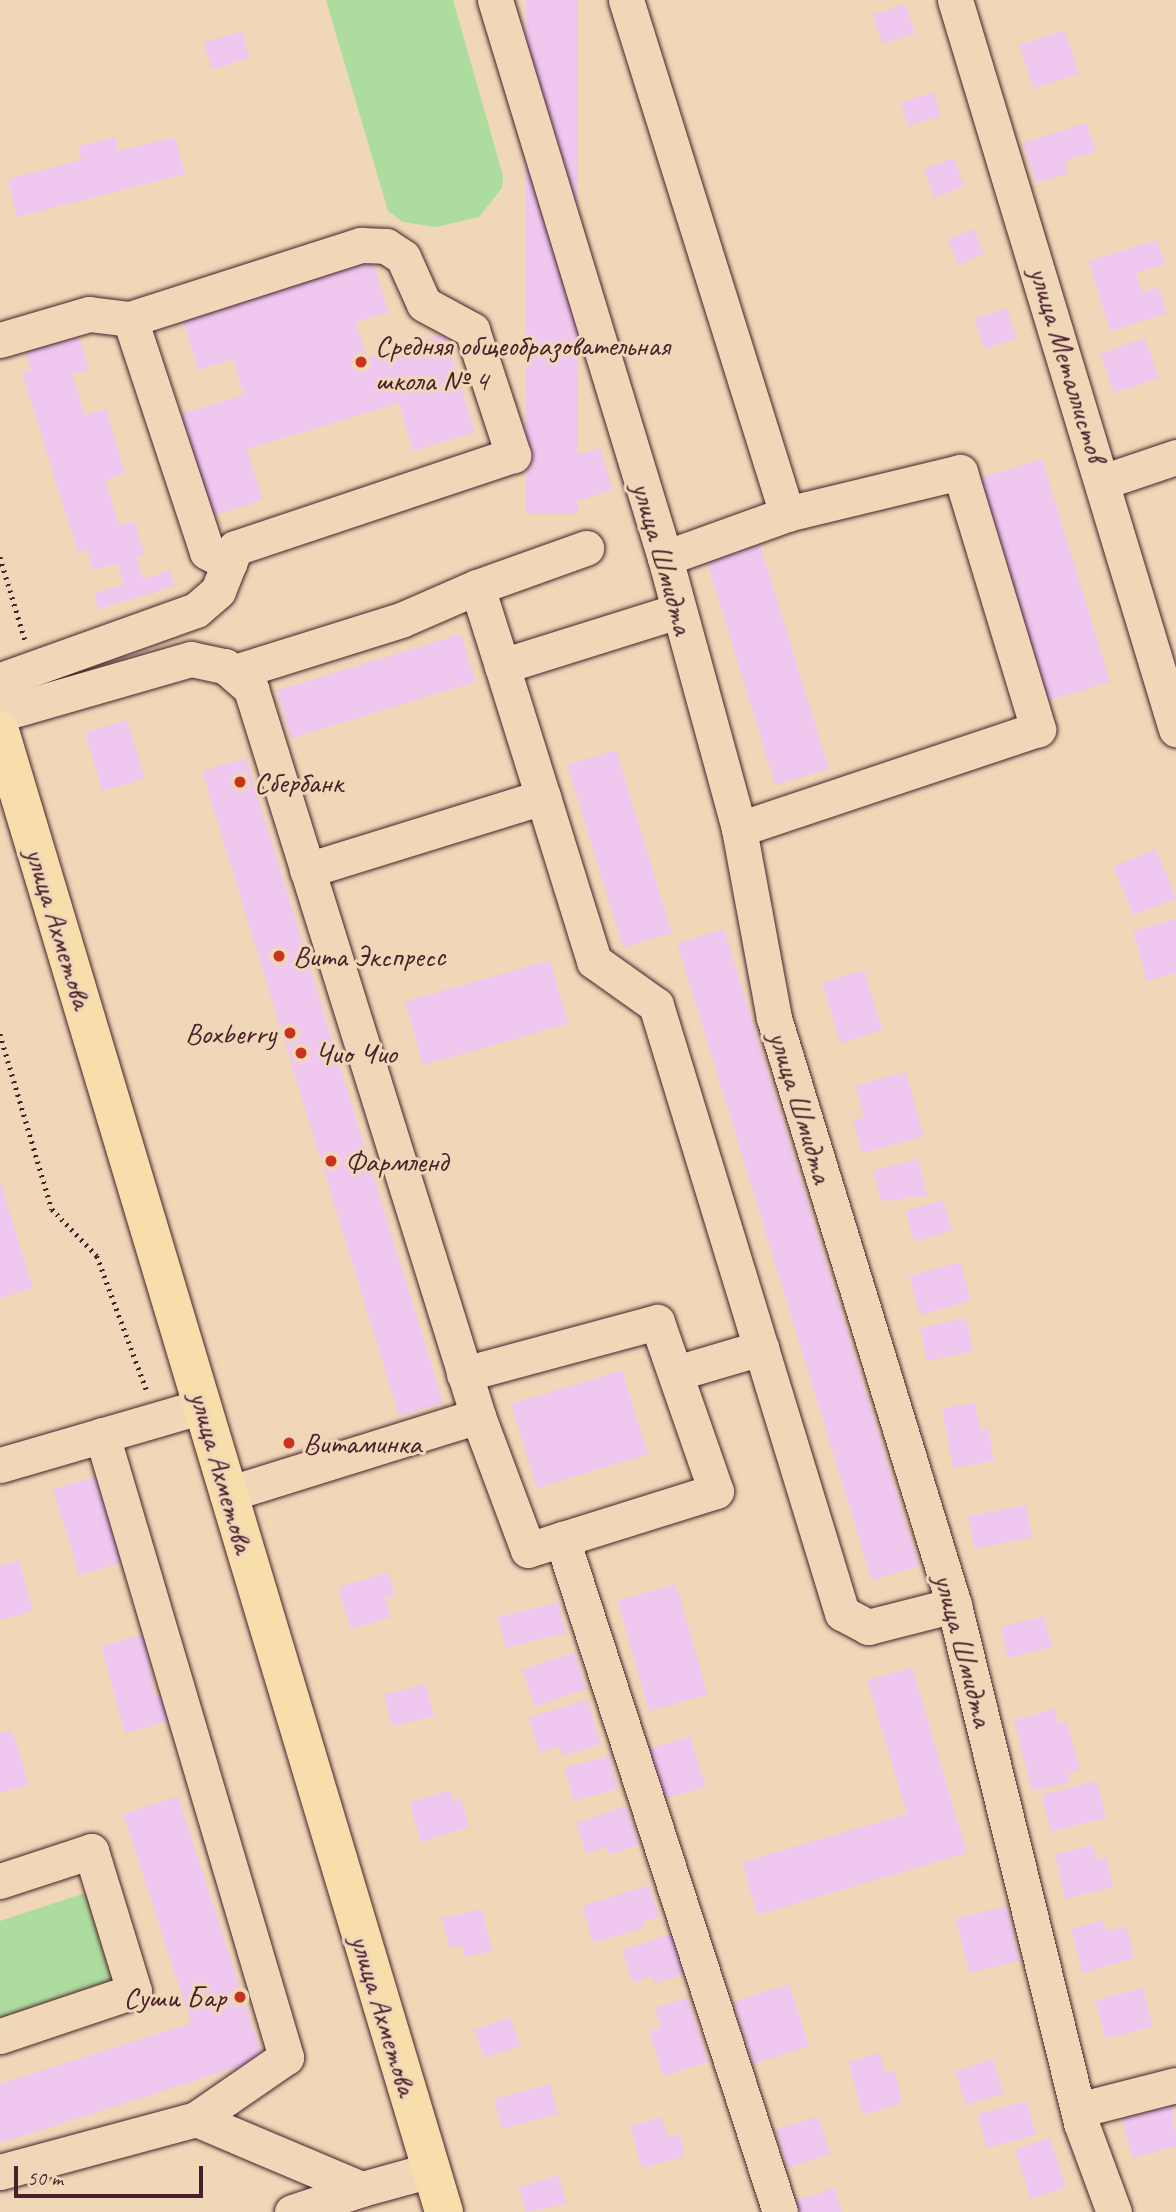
<!DOCTYPE html>
<meta charset="utf-8">
<style>
body{margin:0}
#map{position:relative;width:1176px;height:2212px;overflow:hidden;background:#f0d7b8;font-family:Caveat,sans-serif}
div>[style]{position:absolute}
.green>*{inset:0;background:#addd9e}
.building>*{inset:0;background:#efc7ef;transform-origin:0 0}
.path>*{height:4.5px;margin-top:-2.25px;transform-origin:0;background:repeating-linear-gradient(90deg,#4a1f2b 0 2px,transparent 0 7px)}
.roads{filter:drop-shadow(0 0 2px #4a1f2b) drop-shadow(0 0 2px #4a1f2b)}
.minor>*{height:35px;margin:-17.5px;padding:0 17.5px;transform-origin:17.5px;border-radius:17.5px;background:#f0d7b8}
.major>*{height:38px;margin:-19px;padding:0 19px;transform-origin:19px;border-radius:19px;background:#f8deab}
.dots>*{width:19px;height:19px;translate:-50% -50%;box-sizing:border-box;border:4px solid #f0d7b8;border-radius:50%}
span{translate:-50% -50%;white-space:nowrap;text-align:center;line-height:1.15;-webkit-text-stroke:6px #f0d7b8;paint-order:stroke}
.poi-label{font-size:30px;color:#4a1f2b}
.left{translate:0 -50%;text-align:left}
.right{translate:-100% -50%;text-align:right}
.street-label{font-size:30px;color:#4a1f2b}
.scale{position:absolute;left:14px;top:2166px;width:189px;height:32px;box-sizing:border-box;border:4px solid #4a1f2b;border-top:0;padding-left:9px;font-size:21px;line-height:24px;white-space:nowrap;color:#4a1f2b;-webkit-text-stroke:5px #f0d7b8;paint-order:stroke}
</style>
<div id="map">
<div class="green">
<div style="clip-path:polygon(326px 0,453px 0,503px 176px,502px 188px,479px 217px,436px 227px,403px 222px,388px 211px)"></div>
<div style="clip-path:polygon(88px 1892px,119px 1983px,0 2022px,0 1921px)"></div>
</div>
<div class="building">
<div style="left:526px;top:0;width:52px;height:514px"></div>
<div style="left:905px;top:4px;width:31px;height:34px;rotate:71deg"></div>
<div style="left:1065px;top:30px;width:46px;height:48px;rotate:72deg"></div>
<div style="left:242px;top:31px;width:28px;height:40px;rotate:73deg"></div>
<div style="left:933px;top:92px;width:25px;height:34px;rotate:72deg"></div>
<div style="clip-path:polygon(1086px 123px,1096px 151px,1065px 161px,1069px 173px,1036px 183px,1023px 143px)"></div>
<div style="clip-path:polygon(115px 137px,119px 151px,175px 137px,185px 174px,17px 217px,8px 179px,81px 160px,78px 146px)"></div>
<div style="left:954px;top:158px;width:30px;height:32px;rotate:70deg"></div>
<div style="left:974px;top:229px;width:27px;height:28px;rotate:68deg"></div>
<div style="clip-path:polygon(1157px 240px,1165px 264px,1136px 273px,1142px 292px,1158px 287px,1167px 313px,1110px 331px,1088px 261px)"></div>
<div style="clip-path:polygon(371px 256px,389px 312px,356px 322px,367px 357px,445px 334px,475px 432px,413px 451px,399px 403px,247px 449px,263px 500px,202px 519px,170px 417px,244px 395px,233px 359px,198px 370px,181px 314px)"></div>
<div style="left:1007px;top:308px;width:32px;height:34px;rotate:72deg"></div>
<div style="clip-path:polygon(76px 327px,89px 370px,72px 374px,85px 415px,106px 409px,125px 473px,105px 480px,119px 525px,134px 521px,145px 555px,136px 557px,143px 579px,170px 570px,175px 586px,98px 609px,94px 593px,124px 584px,117px 563px,93px 570px,87px 550px,78px 553px,22px 373px,31px 370px,23px 343px)"></div>
<div style="left:1145px;top:338px;width:42px;height:47px;rotate:71deg"></div>
<div style="left:600px;top:448px;width:44px;height:69px;rotate:73deg"></div>
<div style="left:1042px;top:459px;width:233px;height:67px;rotate:73deg"></div>
<div style="left:760px;top:544px;width:235px;height:56px;rotate:73deg"></div>
<div style="left:461px;top:634px;width:50px;height:193px;rotate:73deg"></div>
<div style="left:127px;top:720px;width:61px;height:44px;rotate:73deg"></div>
<div style="left:616px;top:750px;width:191px;height:51px;rotate:73deg"></div>
<div style="left:246px;top:758px;width:674px;height:46px;rotate:73deg"></div>
<div style="left:1156px;top:849px;width:53px;height:46px;rotate:68deg"></div>
<div style="clip-path:polygon(1176px 919px,1176px 973px,1147px 981px,1133px 931px)"></div>
<div style="left:724px;top:929px;width:666px;height:49px;rotate:73deg"></div>
<div style="left:550px;top:960px;width:66px;height:151px;rotate:74deg"></div>
<div style="left:864px;top:970px;width:63px;height:44px;rotate:73deg"></div>
<div style="clip-path:polygon(906px 1072px,924px 1136px,862px 1153px,853px 1121px,864px 1117px,855px 1086px)"></div>
<div style="clip-path:polygon(918px 1159px,927px 1196px,881px 1201px,873px 1171px)"></div>
<div style="clip-path:polygon(0 1181px,33px 1288px,0 1298px)"></div>
<div style="left:943px;top:1200px;width:32px;height:39px;rotate:74deg"></div>
<div style="left:960px;top:1262px;width:40px;height:53px;rotate:74deg"></div>
<div style="left:966px;top:1318px;width:34px;height:47px;rotate:78deg"></div>
<div style="left:622px;top:1370px;width:88px;height:116px;rotate:73deg"></div>
<div style="clip-path:polygon(975px 1403px,980px 1429px,988px 1428px,994px 1461px,953px 1468px,942px 1408px)"></div>
<div style="left:96px;top:1476px;width:90px;height:45px;rotate:73deg"></div>
<div style="left:1026px;top:1505px;width:33px;height:59px;rotate:79deg"></div>
<div style="clip-path:polygon(19px 1560px,33px 1611px,0 1620px,0 1566px)"></div>
<div style="clip-path:polygon(388px 1572px,395px 1595px,385px 1598px,391px 1617px,351px 1629px,338px 1588px)"></div>
<div style="left:676px;top:1584px;width:115px;height:61px;rotate:74deg"></div>
<div style="left:558px;top:1602px;width:32px;height:62px;rotate:76deg"></div>
<div style="left:1044px;top:1616px;width:32px;height:45px;rotate:76deg"></div>
<div style="clip-path:polygon(144px 1634px,155px 1696px,165px 1693px,173px 1720px,125px 1733px,101px 1646px)"></div>
<div style="left:574px;top:1652px;width:39px;height:55px;rotate:71deg"></div>
<div style="clip-path:polygon(912px 1667px,967px 1853px,757px 1915px,742px 1862px,907px 1814px,867px 1680px)"></div>
<div style="left:426px;top:1684px;width:33px;height:43px;rotate:76deg"></div>
<div style="clip-path:polygon(587px 1700px,601px 1744px,562px 1756px,559px 1747px,539px 1753px,529px 1717px)"></div>
<div style="clip-path:polygon(1054px 1709px,1058px 1723px,1067px 1721px,1080px 1770px,1068px 1773px,1070px 1782px,1032px 1791px,1014px 1720px)"></div>
<div style="clip-path:polygon(12px 1730px,29px 1785px,0 1793px,0 1733px)"></div>
<div style="left:690px;top:1736px;width:53px;height:45px;rotate:73deg"></div>
<div style="left:609px;top:1756px;width:34px;height:46px;rotate:75deg"></div>
<div style="left:1097px;top:1781px;width:38px;height:57px;rotate:76deg"></div>
<div style="clip-path:polygon(450px 1790px,453px 1801px,461px 1799px,469px 1827px,421px 1842px,409px 1802px)"></div>
<div style="clip-path:polygon(178px 1796px,263px 2059px,0 2143px,0 2084px,191px 2023px,123px 1814px)"></div>
<div style="clip-path:polygon(626px 1806px,639px 1845px,609px 1855px,607px 1847px,586px 1854px,576px 1823px)"></div>
<div style="clip-path:polygon(1093px 1845px,1097px 1860px,1106px 1857px,1113px 1887px,1065px 1899px,1055px 1854px)"></div>
<div style="clip-path:polygon(649px 1885px,659px 1917px,642px 1922px,644px 1928px,593px 1943px,582px 1906px)"></div>
<div style="left:1006px;top:1906px;width:56px;height:52px;rotate:76deg"></div>
<div style="clip-path:polygon(482px 1909px,492px 1951px,465px 1957px,462px 1945px,449px 1948px,442px 1918px)"></div>
<div style="clip-path:polygon(1103px 1920px,1106px 1931px,1126px 1926px,1135px 1958px,1083px 1973px,1071px 1929px)"></div>
<div style="clip-path:polygon(676px 1932px,689px 1972px,655px 1984px,652px 1976px,633px 1983px,622px 1950px)"></div>
<div style="left:789px;top:1984px;width:65px;height:58px;rotate:72deg"></div>
<div style="left:1143px;top:1988px;width:40px;height:49px;rotate:76deg"></div>
<div style="clip-path:polygon(688px 1998px,708px 2062px,663px 2076px,649px 2031px,661px 2028px,655px 2008px)"></div>
<div style="left:510px;top:2017px;width:30px;height:38px;rotate:70deg"></div>
<div style="clip-path:polygon(880px 2053px,885px 2073px,894px 2070px,903px 2103px,863px 2115px,848px 2062px)"></div>
<div style="left:993px;top:2059px;width:36px;height:40px;rotate:72deg"></div>
<div style="left:550px;top:2084px;width:31px;height:58px;rotate:75deg"></div>
<div style="clip-path:polygon(1172px 2098px,1176px 2146px,1132px 2158px,1120px 2113px)"></div>
<div style="left:1027px;top:2101px;width:35px;height:51px;rotate:75deg"></div>
<div style="left:818px;top:2116px;width:40px;height:45px;rotate:72deg"></div>
<div style="clip-path:polygon(662px 2117px,667px 2137px,679px 2134px,685px 2156px,642px 2168px,630px 2126px)"></div>
<div style="left:1050px;top:2138px;width:52px;height:37px;rotate:72deg"></div>
<div style="clip-path:polygon(558px 2175px,567px 2204px,526px 2212px,519px 2187px)"></div>
<div style="clip-path:polygon(835px 2188px,842px 2212px,800px 2212px,796px 2200px)"></div>
</div>
<div class="path">
<div style="left:0;top:557px;width:87px;rotate:73.2deg"></div>
<div style="left:0;top:1034px;width:183px;rotate:73.5deg"></div>
<div style="left:52px;top:1209px;width:65px;rotate:46.2deg"></div>
<div style="left:97px;top:1256px;width:147px;rotate:69.7deg"></div>
</div>
<div class="roads">
<div class="minor">
<div style="left:495px;top:0;width:583px;rotate:73.06deg"></div>
<div style="left:665px;top:558px;width:281px;rotate:74.7deg"></div>
<div style="left:739px;top:829px;width:192px;rotate:79.5deg"></div>
<div style="left:774px;top:1018px;width:614px;rotate:72.95deg"></div>
<div style="left:954px;top:1605px;width:533px;rotate:76.22deg"></div>
<div style="left:1081px;top:2123px;width:95px;rotate:69.7deg"></div>
<div style="left:626px;top:0;width:539px;rotate:72.61deg"></div>
<div style="left:955px;top:0;width:762px;rotate:73.14deg"></div>
<div style="left:130px;top:319px;width:245px;rotate:71.7deg"></div>
<div style="left:207px;top:552px;width:25px;rotate:27deg"></div>
<div style="left:0;top:340px;width:93px;rotate:-16.3deg"></div>
<div style="left:89px;top:314px;width:41px;rotate:7deg"></div>
<div style="left:130px;top:319px;width:243px;rotate:-17.8deg"></div>
<div style="left:361px;top:245px;width:25px;rotate:2deg"></div>
<div style="left:386px;top:246px;width:20px;rotate:33deg"></div>
<div style="left:403px;top:257px;width:51px;rotate:65.9deg"></div>
<div style="left:424px;top:304px;width:55px;rotate:28.4deg"></div>
<div style="left:472px;top:330px;width:132px;rotate:71.8deg"></div>
<div style="left:513px;top:455px;width:293px;rotate:161.5deg"></div>
<div style="left:235px;top:548px;width:46px;rotate:111.6deg"></div>
<div style="left:218px;top:591px;width:29px;rotate:139deg"></div>
<div style="left:196px;top:610px;width:208px;rotate:160.3deg"></div>
<div style="left:1105px;top:481px;width:75px;rotate:-18.7deg"></div>
<div style="left:665px;top:558px;width:130px;rotate:-19.8deg"></div>
<div style="left:787px;top:514px;width:178px;rotate:-13.6deg"></div>
<div style="left:960px;top:472px;width:269px;rotate:73.1deg"></div>
<div style="left:1038px;top:729px;width:315px;rotate:161.5deg"></div>
<div style="left:477px;top:587px;width:116px;rotate:-19.7deg"></div>
<div style="left:235px;top:672px;width:174px;rotate:-17.4deg"></div>
<div style="left:401px;top:620px;width:83px;rotate:-23.5deg"></div>
<div style="left:477px;top:587px;width:83px;rotate:72.4deg"></div>
<div style="left:0;top:714px;width:199px;rotate:-16.1deg"></div>
<div style="left:191px;top:659px;width:35px;rotate:12deg"></div>
<div style="left:225px;top:666px;width:35px;rotate:41deg"></div>
<div style="left:251px;top:689px;width:762px;rotate:72.66deg"></div>
<div style="left:478px;top:1416px;width:263px;rotate:162.7deg"></div>
<div style="left:543px;top:797px;width:172px;rotate:72.7deg"></div>
<div style="left:594px;top:961px;width:76px;rotate:35.4deg"></div>
<div style="left:656px;top:1005px;width:636px;rotate:72.99deg"></div>
<div style="left:842px;top:1613px;width:30px;rotate:28deg"></div>
<div style="left:868px;top:1627px;width:89px;rotate:-14.3deg"></div>
<div style="left:307px;top:870px;width:247px;rotate:-17.2deg"></div>
<div style="left:543px;top:797px;width:137px;rotate:-107.4deg"></div>
<div style="left:502px;top:666px;width:184px;rotate:-17.4deg"></div>
<div style="left:676px;top:1373px;width:89px;rotate:-16.4deg"></div>
<div style="left:464px;top:1374px;width:200px;rotate:-15.1deg"></div>
<div style="left:657px;top:1322px;width:179px;rotate:70.8deg"></div>
<div style="left:716px;top:1491px;width:197px;rotate:162.6deg"></div>
<div style="left:528px;top:1550px;width:143px;rotate:-110.5deg"></div>
<div style="left:102px;top:1435px;width:649px;rotate:73.52deg"></div>
<div style="left:286px;top:2057px;width:109px;rotate:145.4deg"></div>
<div style="left:0;top:1465px;width:211px;rotate:-16.2deg"></div>
<div style="left:562px;top:1539px;width:707px;rotate:72.05deg"></div>
<div style="left:0;top:1881px;width:96px;rotate:-18.2deg"></div>
<div style="left:91px;top:1851px;width:146px;rotate:72.9deg"></div>
<div style="left:134px;top:1991px;width:141px;rotate:161.4deg"></div>
<div style="left:1078px;top:2110px;width:101px;rotate:-14.3deg"></div>
<div style="left:0;top:2172px;width:203px;rotate:-15.1deg"></div>
<div style="left:196px;top:2119px;width:180px;rotate:22.9deg"></div>
<div style="left:362px;top:2189px;width:72px;rotate:-15.4deg"></div>
<div style="left:292px;top:2212px;width:74px;rotate:-18.2deg"></div>
</div>
<div class="major">
<div style="left:0;top:731px;width:1546px;rotate:73.31deg"></div>
</div>
</div>
<div class="dots">
<div style="left:361px;top:362px;background:#c8321e"></div>
<div style="left:240px;top:782px;background:#c8321e"></div>
<div style="left:279px;top:956px;background:#c8321e"></div>
<div style="left:290px;top:1033px;background:#c8321e"></div>
<div style="left:301px;top:1053px;background:#c8321e"></div>
<div style="left:331px;top:1161px;background:#c8321e"></div>
<div style="left:289px;top:1443px;background:#c8321e"></div>
<div style="left:240px;top:1997px;background:#c8321e"></div>
</div>
<div class="poi-label">
<span class="left" style="left:375px;top:362px">Средняя общеобразовательная<br>школа № 4</span>
<span class="left" style="left:254px;top:782px">Сбербанк</span>
<span class="left" style="left:293px;top:956px">Вита Экспресс</span>
<span class="right" style="left:276px;top:1033px">Boxberry</span>
<span class="left" style="left:315px;top:1053px">Чио Чио</span>
<span class="left" style="left:345px;top:1161px">Фармленд</span>
<span class="left" style="left:303px;top:1443px">Витаминка</span>
<span class="right" style="left:226px;top:1997px">Суши Бар</span>
</div>
<div class="street-label">
<span style="left:1068px;top:364px;rotate:73deg">улица Металлистов</span>
<span style="left:663px;top:558px;rotate:74deg">улица Шмидта</span>
<span style="left:59px;top:928px;rotate:73deg">улица Ахметова</span>
<span style="left:801px;top:1107px;rotate:73deg">улица Шмидта</span>
<span style="left:222px;top:1472px;rotate:74deg">улица Ахметова</span>
<span style="left:964px;top:1650px;rotate:75deg">улица Шмидта</span>
<span style="left:384px;top:2015px;rotate:73deg">улица Ахметова</span>
</div>
<div class="scale">50 m</div>
</div>
